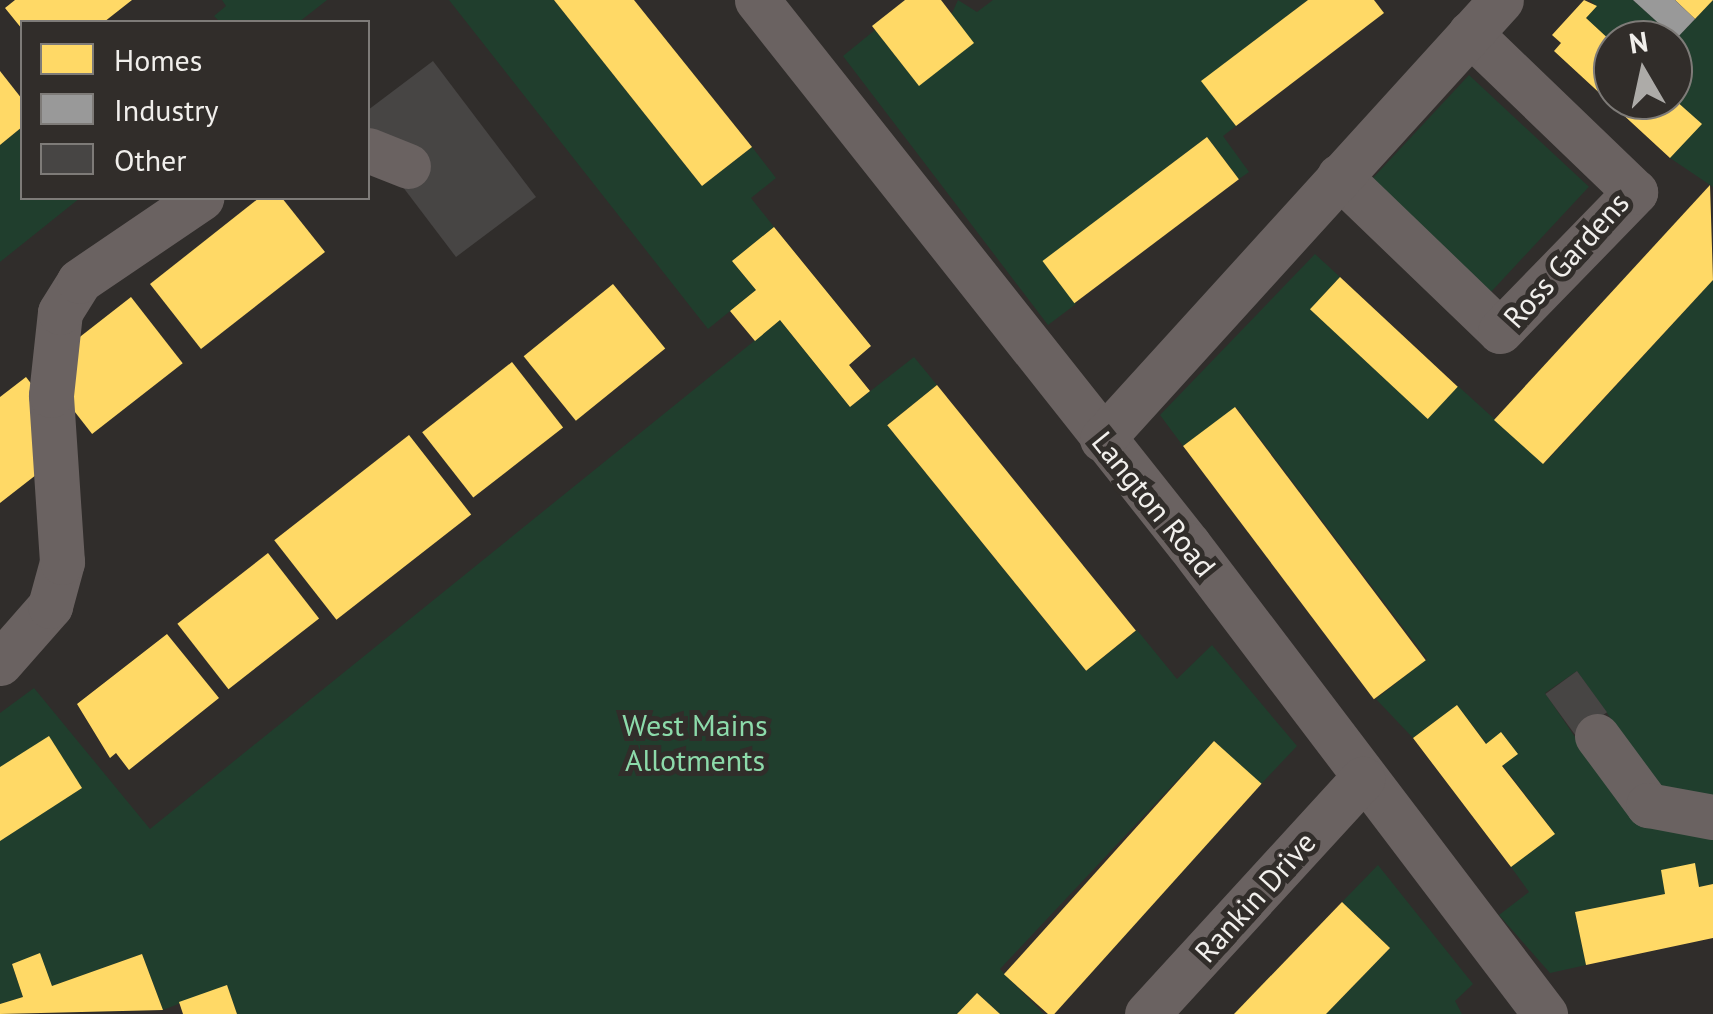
<!DOCTYPE html>
<style>
body{margin:0}
#map{position:relative;width:1713px;height:1014px;overflow:hidden;background:#302d2b;font-family:"PT Sans",sans-serif}
div>[style]{position:absolute}
.green>*{inset:0;background:#203e2d;transform-origin:0 0}
.homes>*{inset:0;background:#ffd966;transform-origin:0 0}
.industry>*{inset:0;background:#999}
.building>*{inset:0;background:#474544;transform-origin:0 0}
.minor>*{height:45px;margin:-22.5px;padding:0 22.5px;transform-origin:22.5px;border-radius:22.5px;background:#6a6261}
span{translate:-50% -50%;white-space:nowrap;text-align:center;line-height:1.15;-webkit-text-stroke:10px #312d2a;paint-order:stroke}
.street-label{font-size:30px;color:#f1efec}
.park-label{font-size:30px;color:#8cdaaa}
.legend{position:absolute;left:20px;top:20px;width:350px;height:180px;box-sizing:border-box;background:#312d2a;border:2px solid #7e7b78;margin:0;padding:12px 18px;list-style:none;font-size:30px;color:#f1efec}
.legend li{display:flex;align-items:center;gap:20px;height:50px}
.legend b{width:50px;border:2px solid #7e7b78}
.north{position:absolute;left:1593px;top:20px;width:100px;height:100px;box-sizing:border-box;background:#312d2a;border:2px solid #7e7b78;border-radius:50%;rotate:351deg;font-size:28px;font-weight:700;line-height:40px;text-align:center;color:#f1efec}
.north::after{content:'';display:block;margin:auto;width:35px;height:45px;background:#adaba8;clip-path:polygon(50% 0,100% 100%,50% 72%,0 100%)}
</style>
<div id="map">
<div class="green">
<div style="clip-path:polygon(222px 0,327px 0,299px 22px,220px 22px,214px 16px,226px 6px)"></div>
<div style="clip-path:polygon(449px 0,554px 0,702px 186px,752px 147px,776px 178px,751px 198px,774px 227px,732px 261px,756px 290px,708px 329px)"></div>
<div style="clip-path:polygon(958px 0,977px 12px,993px 0,1308px 0,1202px 81px,1236px 126px,1223px 136px,1249px 172px,1239px 179px,1207px 137px,1166px 168px,1044px 261px,1076px 304px,1048px 325px,843px 56px,875px 30px,919px 85px)"></div>
<div style="clip-path:polygon(1590px 0,1633px 0,1676px 39px,1713px 0,1713px 187px,1670px 158px,1701px 124px,1673px 98px,1673px 40px,1613px 43px,1586px 18px,1596px 6px)"></div>
<div style="left:1469px;top:75px;width:164px;height:145px;rotate:43deg"></div>
<div style="clip-path:polygon(22px 127px,22px 198px,80px 198px,0 262px,0 145px)"></div>
<div style="clip-path:polygon(1315px 254px,1340px 277px,1310px 309px,1369px 364px,1428px 417px,1458px 386px,1544px 464px,1713px 280px,1713px 804px,1666px 796px,1577px 671px,1545px 693px,1629px 816px,1713px 830px,1713px 884px,1699px 887px,1695px 864px,1665px 894px,1575px 912px,1586px 965px,1550px 973px,1499px 915px,1529px 892px,1511px 867px,1555px 834px,1457px 705px,1413px 738px,1376px 699px,1427px 659px,1236px 407px,1183px 446px,1160px 415px)"></div>
<div style="clip-path:polygon(780px 320px,850px 407px,914px 357px,937px 385px,887px 425px,1086px 671px,1137px 630px,1177px 679px,1212px 645px,1297px 746px,1261px 784px,1214px 741px,1000px 969px,1044px 1014px,1000px 1014px,977px 993px,957px 1014px,237px 1014px,227px 985px,163px 1010px,142px 954px,52px 986px,39px 954px,12px 964px,23px 997px,0 1004px,0 713px,34px 688px,150px 829px)"></div>
<div style="clip-path:polygon(1378px 865px,1473px 984px,1455px 1001px,1462px 1014px,1326px 1014px,1390px 948px,1342px 902px)"></div>
</div>
<div class="homes">
<div style="clip-path:polygon(15px 0,132px 0,104px 22px,22px 22px,22px 29px,5px 8px)"></div>
<div style="clip-path:polygon(554px 0,634px 0,752px 147px,702px 186px)"></div>
<div style="clip-path:polygon(905px 0,941px 0,974px 43px,919px 86px,872px 26px)"></div>
<div style="clip-path:polygon(1308px 0,1374px 0,1384px 13px,1236px 126px,1201px 81px)"></div>
<div style="clip-path:polygon(1584px 0,1597px 6px,1586px 18px,1613px 43px,1613px 100px,1675px 100px,1702px 124px,1670px 158px,1554px 51px,1561px 43px,1552px 35px)"></div>
<div style="clip-path:polygon(1675px 0,1713px 0,1695px 19px)"></div>
<div style="clip-path:polygon(0 71px,22px 99px,22px 127px,0 145px)"></div>
<div style="left:1207px;top:137px;width:53px;height:206px;rotate:53deg"></div>
<div style="clip-path:polygon(1710px 185px,1713px 280px,1543px 464px,1494px 420px)"></div>
<div style="clip-path:polygon(259px 198px,282px 198px,325px 252px,201px 349px,150px 284px)"></div>
<div style="clip-path:polygon(774px 227px,871px 346px,849px 365px,870px 391px,850px 407px,780px 320px,755px 341px,730px 311px,756px 290px,732px 261px)"></div>
<div style="left:1340px;top:277px;width:161px;height:44px;rotate:43deg"></div>
<div style="left:613px;top:284px;width:83px;height:115px;rotate:51deg"></div>
<div style="left:131px;top:297px;width:84px;height:115px;rotate:52deg"></div>
<div style="left:512px;top:362px;width:83px;height:114px;rotate:52deg"></div>
<div style="clip-path:polygon(26px 377px,77px 443px,0 503px,0 397px)"></div>
<div style="left:937px;top:385px;width:316px;height:64px;rotate:51deg"></div>
<div style="left:1235px;top:407px;width:317px;height:65px;rotate:53deg"></div>
<div style="left:409px;top:435px;width:101px;height:171px;rotate:52deg"></div>
<div style="left:268px;top:553px;width:83px;height:115px;rotate:52deg"></div>
<div style="clip-path:polygon(167px 634px,219px 698px,129px 770px,116px 753px,110px 758px,77px 704px)"></div>
<div style="clip-path:polygon(1457px 705px,1486px 744px,1501px 732px,1518px 754px,1502px 766px,1555px 834px,1511px 867px,1413px 738px)"></div>
<div style="clip-path:polygon(49px 736px,82px 788px,0 841px,0 767px)"></div>
<div style="left:1214px;top:741px;width:64px;height:314px;rotate:42deg"></div>
<div style="clip-path:polygon(1695px 863px,1699px 887px,1713px 884px,1713px 938px,1586px 965px,1575px 912px,1665px 894px,1661px 870px)"></div>
<div style="clip-path:polygon(1342px 902px,1390px 948px,1326px 1014px,1234px 1014px)"></div>
<div style="clip-path:polygon(40px 953px,52px 986px,142px 954px,163px 1010px,0 1014px,0 1004px,23px 997px,12px 964px)"></div>
<div style="clip-path:polygon(227px 985px,237px 1014px,183px 1014px,179px 1002px)"></div>
<div style="clip-path:polygon(977px 993px,1000px 1014px,957px 1014px)"></div>
</div>
<div class="industry">
<div style="clip-path:polygon(1633px 0,1675px 0,1695px 19px,1676px 39px)"></div>
</div>
<div class="building">
<div style="clip-path:polygon(433px 61px,536px 197px,456px 257px,368px 141px,368px 110px)"></div>
<div style="left:1577px;top:671px;width:51px;height:39px;rotate:54deg"></div>
</div>
<div class="minor">
<div style="left:757px;top:0;width:695px;rotate:51.6deg"></div>
<div style="left:1189px;top:545px;width:589px;rotate:52.8deg"></div>
<div style="left:368px;top:150px;width:43px;rotate:21.8deg"></div>
<div style="left:1339px;top:176px;width:223px;rotate:43.9deg"></div>
<div style="left:1500px;top:331px;width:194px;rotate:-45.8deg"></div>
<div style="left:1635px;top:192px;width:229px;rotate:-136.1deg"></div>
<div style="left:1102px;top:439px;width:593px;rotate:-47.73deg"></div>
<div style="left:0;top:663px;width:76px;rotate:-48.7deg"></div>
<div style="left:50px;top:606px;width:46px;rotate:-74.7deg"></div>
<div style="left:62px;top:562px;width:167px;rotate:-93.8deg"></div>
<div style="left:51px;top:395px;width:83px;rotate:-83.8deg"></div>
<div style="left:60px;top:312px;width:36px;rotate:-58deg"></div>
<div style="left:79px;top:281px;width:148px;rotate:-34.2deg"></div>
<div style="left:1597px;top:736px;width:86px;rotate:53.5deg"></div>
<div style="left:1648px;top:805px;width:66px;rotate:10.5deg"></div>
<div style="left:1147px;top:1014px;width:319px;rotate:-47.5deg"></div>
</div>
<div class="street-label">
<span style="left:1566px;top:260px;rotate:-48deg">Ross Gardens</span>
<span style="left:1154px;top:504px;rotate:51deg">Langton Road</span>
<span style="left:1255px;top:897px;rotate:-48deg">Rankin Drive</span>
</div>
<div class="park-label">
<span style="left:695px;top:742px">West Mains<br>Allotments</span>
</div>
<ul class="legend">
<li><b style="height:28px;background:#ffd966"></b>Homes</li>
<li><b style="height:28px;background:#999"></b>Industry</li>
<li><b style="height:28px;background:#474544"></b>Other</li>
</ul>
<div class="north">N</div>
</div>
